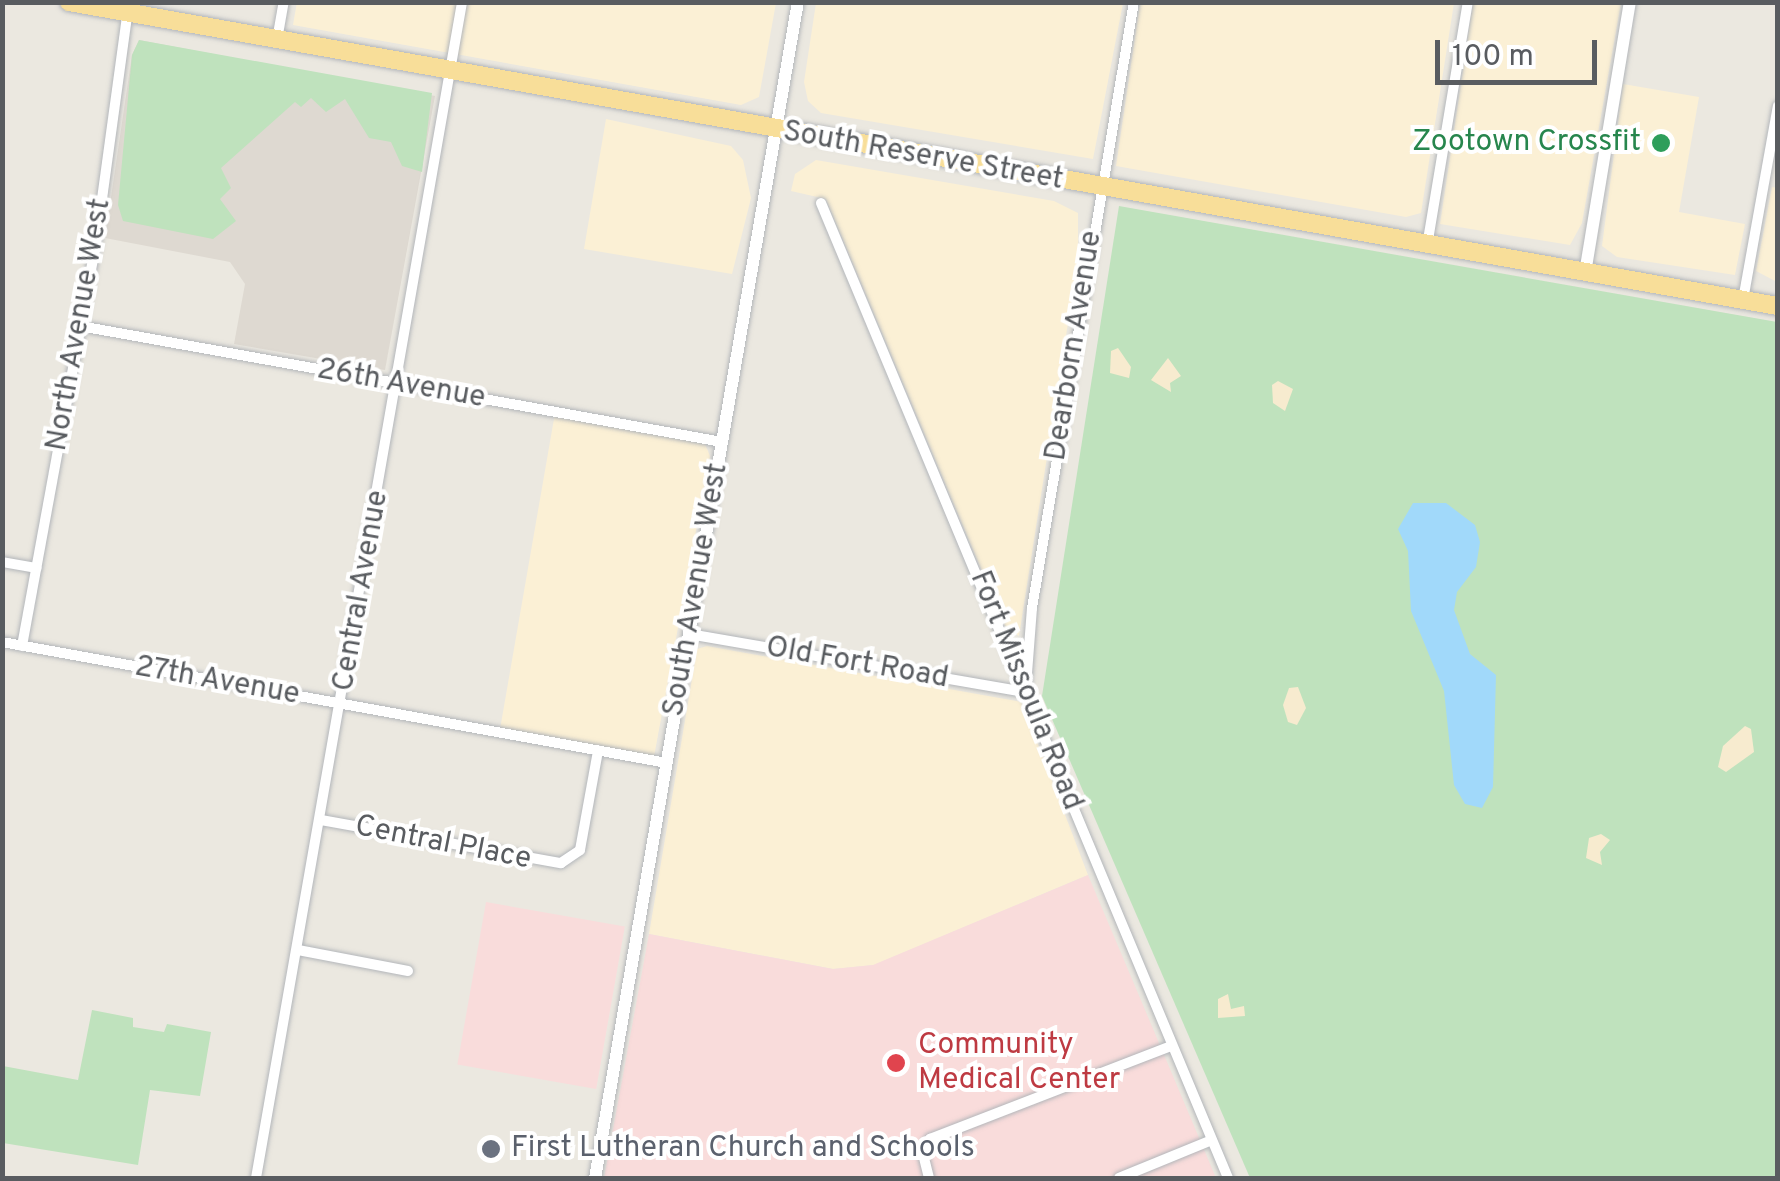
<!DOCTYPE html>
<style>
body{margin:0}
#map{position:relative;width:1780px;height:1181px;overflow:hidden;background:#ebe8e0;font-family:Overpass,sans-serif}
div>[style]{position:absolute}
.commercial>*{inset:0;background:#fbf0d5}
.education>*{inset:0;background:#ded9d1}
.medical>*{inset:0;background:#f9dcdb;transform-origin:0 0}
.green>*{inset:0;background:#bfe2bd}
.sand>*{inset:0;background:#f7ebcf}
.water>*{inset:0;background:#a1d9fa}
.roads{filter:drop-shadow(0 0 2px #b3b6ba) drop-shadow(0 0 2px #b3b6ba)}
.minor>*{height:10px;margin:-5px;padding:0 5px;transform-origin:5px;border-radius:5px;background:#fff}
.tertiary>*{height:12px;margin:-6px;padding:0 6px;transform-origin:6px;border-radius:6px;background:#fff}
.trunk>*{height:18px;margin:-9px;padding:0 9px;transform-origin:9px;border-radius:9px;background:#f8de99}
.dots>*{width:28px;height:28px;translate:-50% -50%;box-sizing:border-box;border:5px solid #fff;border-radius:50%}
span{translate:-50% -50%;white-space:nowrap;text-align:center;line-height:1.15;-webkit-text-stroke:8px #fff;paint-order:stroke}
.leisure-label{font-size:30px;color:#27864d}
.right{translate:-100% -50%;text-align:right}
.street-label{font-size:30px;color:#595c60}
.health-label{font-size:30px;color:#be3a42}
.left{translate:0 -50%;text-align:left}
.worship-label{font-size:30px;color:#5b616d}
.frame{position:absolute;inset:0;border:5px solid #595c60;pointer-events:none}
.scale{position:absolute;left:1435px;top:40px;width:162px;height:45px;box-sizing:border-box;border:5px solid #595c60;border-top:0;padding-left:12px;font-size:30px;line-height:35px;white-space:nowrap;color:#595c60;-webkit-text-stroke:8px #fff;paint-order:stroke}
</style>
<div id="map">
<div class="commercial">
<div style="clip-path:polygon(297px 2px,776px 3px,759px 97px,741px 105px,293px 25px)"></div>
<div style="clip-path:polygon(816px 3px,1123px 3px,1093px 159px,821px 113px,808px 101px,804px 82px)"></div>
<div style="clip-path:polygon(1140px 3px,1454px 3px,1421px 213px,1406px 217px,1116px 166px)"></div>
<div style="clip-path:polygon(1473px 3px,1621px 3px,1582px 223px,1570px 245px,1440px 224px)"></div>
<div style="clip-path:polygon(1623px 84px,1699px 97px,1679px 212px,1745px 224px,1735px 275px,1617px 257px,1602px 246px)"></div>
<div style="clip-path:polygon(606px 119px,731px 146px,743px 160px,751px 198px,732px 274px,584px 249px)"></div>
<div style="clip-path:polygon(816px 160px,1054px 201px,1078px 213px,1078px 259px,1019px 636px,1005px 626px,826px 199px,791px 191px,795px 174px)"></div>
<div style="clip-path:polygon(1772px 187px,1777px 188px,1777px 282px,1756px 271px)"></div>
<div style="clip-path:polygon(555px 413px,703px 439px,710px 456px,653px 762px,499px 735px)"></div>
<div style="clip-path:polygon(707px 646px,1022px 702px,1088px 875px,874px 965px,833px 969px,649px 934px,697px 649px)"></div>
</div>
<div class="education">
<div style="clip-path:polygon(139px 40px,435px 96px,385px 370px,234px 344px,245px 284px,230px 262px,105px 238px,132px 55px)"></div>
</div>
<div class="medical">
<div style="clip-path:polygon(1088px 875px,1216px 1178px,604px 1178px,649px 934px,833px 969px,873px 965px)"></div>
<div style="left:486px;top:902px;width:141px;height:165px;rotate:10deg"></div>
</div>
<div class="green">
<div style="clip-path:polygon(139px 40px,432px 93px,422px 172px,402px 166px,391px 142px,369px 138px,345px 99px,326px 112px,311px 98px,301px 107px,295px 102px,221px 168px,231px 188px,220px 199px,236px 221px,213px 239px,123px 221px,118px 205px,132px 55px)"></div>
<div style="clip-path:polygon(1119px 206px,1777px 322px,1777px 1178px,1250px 1178px,1042px 696px)"></div>
<div style="clip-path:polygon(92px 1010px,133px 1018px,133px 1027px,164px 1032px,167px 1024px,211px 1032px,200px 1096px,150px 1090px,138px 1165px,3px 1143px,3px 1066px,78px 1080px)"></div>
</div>
<div class="sand">
<div style="clip-path:polygon(1118px 348px,1131px 367px,1129px 378px,1110px 373px,1111px 351px)"></div>
<div style="clip-path:polygon(1168px 358px,1181px 376px,1170px 383px,1171px 392px,1151px 380px)"></div>
<div style="clip-path:polygon(1278px 381px,1293px 389px,1285px 411px,1273px 403px,1272px 385px)"></div>
<div style="clip-path:polygon(1298px 687px,1306px 708px,1297px 725px,1288px 722px,1283px 705px,1289px 688px)"></div>
<div style="clip-path:polygon(1745px 726px,1751px 729px,1754px 752px,1726px 772px,1718px 767px,1723px 746px)"></div>
<div style="clip-path:polygon(1601px 834px,1610px 840px,1600px 852px,1602px 865px,1586px 858px,1589px 838px)"></div>
<div style="clip-path:polygon(1228px 994px,1231px 1009px,1244px 1006px,1245px 1016px,1218px 1018px,1218px 999px)"></div>
</div>
<div class="water">
<div style="clip-path:polygon(1413px 503px,1446px 503px,1475px 525px,1480px 542px,1476px 567px,1457px 592px,1454px 610px,1470px 654px,1496px 675px,1493px 787px,1482px 808px,1465px 804px,1454px 785px,1444px 691px,1411px 611px,1408px 551px,1398px 529px)"></div>
</div>
<div class="roads">
<div class="minor">
<div style="left:277px;top:40px;width:39px;rotate:-80deg"></div>
<div style="left:821px;top:203px;width:1057px;rotate:67.34deg"></div>
<div style="left:1427px;top:246px;width:247px;rotate:-80.5deg"></div>
<div style="left:1743px;top:300px;width:197px;rotate:-79.8deg"></div>
<div style="left:80px;top:326px;width:652px;rotate:10.24deg"></div>
<div style="left:2px;top:562px;width:35px;rotate:10deg"></div>
<div style="left:689px;top:634px;width:342px;rotate:9.8deg"></div>
<div style="left:2px;top:642px;width:676px;rotate:10.31deg"></div>
<div style="left:22px;top:646px;width:403px;rotate:-79.6deg"></div>
<div style="left:95px;top:250px;width:250px;rotate:-82.2deg"></div>
<div style="left:1026px;top:686px;width:78px;rotate:-85.6deg"></div>
<div style="left:1032px;top:608px;width:615px;rotate:-80.45deg"></div>
<div style="left:321px;top:820px;width:244px;rotate:10.2deg"></div>
<div style="left:561px;top:863px;width:23px;rotate:-34deg"></div>
<div style="left:580px;top:850px;width:101px;rotate:-79.7deg"></div>
<div style="left:298px;top:950px;width:112px;rotate:10.8deg"></div>
<div style="left:256px;top:1178px;width:1194px;rotate:-80.06deg"></div>
<div style="left:929px;top:1178px;width:29px;rotate:-104deg"></div>
<div style="left:922px;top:1150px;width:14px;rotate:-54deg"></div>
<div style="left:930px;top:1139px;width:256px;rotate:-21.1deg"></div>
<div style="left:1119px;top:1178px;width:100px;rotate:-22.2deg"></div>
</div>
<div class="tertiary">
<div style="left:1585px;top:273px;width:275px;rotate:-80.6deg"></div>
<div style="left:595px;top:1178px;width:1193px;rotate:-80.21deg"></div>
</div>
<div class="trunk">
<div style="left:69px;top:2px;width:1736px;rotate:10.09deg"></div>
</div>
</div>
<div class="dots">
<div style="left:1661px;top:143px;background:#2e9e5b"></div>
<div style="left:896px;top:1063px;background:#e0444e"></div>
<div style="left:491px;top:1149px;background:#6b7280"></div>
</div>
<div class="leisure-label">
<span class="right" style="left:1641px;top:143px">Zootown Crossfit</span>
</div>
<div class="street-label">
<span style="left:923px;top:157px;rotate:10deg">South Reserve Street</span>
<span style="left:80px;top:325px;rotate:-80deg">North Avenue West</span>
<span style="left:1075px;top:346px;rotate:-81deg">Dearborn Avenue</span>
<span style="left:401px;top:385px;rotate:10deg">26th Avenue</span>
<span style="left:697px;top:590px;rotate:-80deg">South Avenue West</span>
<span style="left:362px;top:591px;rotate:-80deg">Central Avenue</span>
<span style="left:857px;top:664px;rotate:10deg">Old Fort Road</span>
<span style="left:217px;top:682px;rotate:10deg">27th Avenue</span>
<span style="left:1025px;top:691px;rotate:68deg">Fort Missoula Road</span>
<span style="left:443px;top:844px;rotate:11deg">Central Place</span>
</div>
<div class="health-label">
<span class="left" style="left:918px;top:1063px">Community<br>Medical Center</span>
</div>
<div class="worship-label">
<span class="left" style="left:511px;top:1149px">First Lutheran Church and Schools</span>
</div>
<div class="frame"></div>
<div class="scale">100 m</div>
</div>
